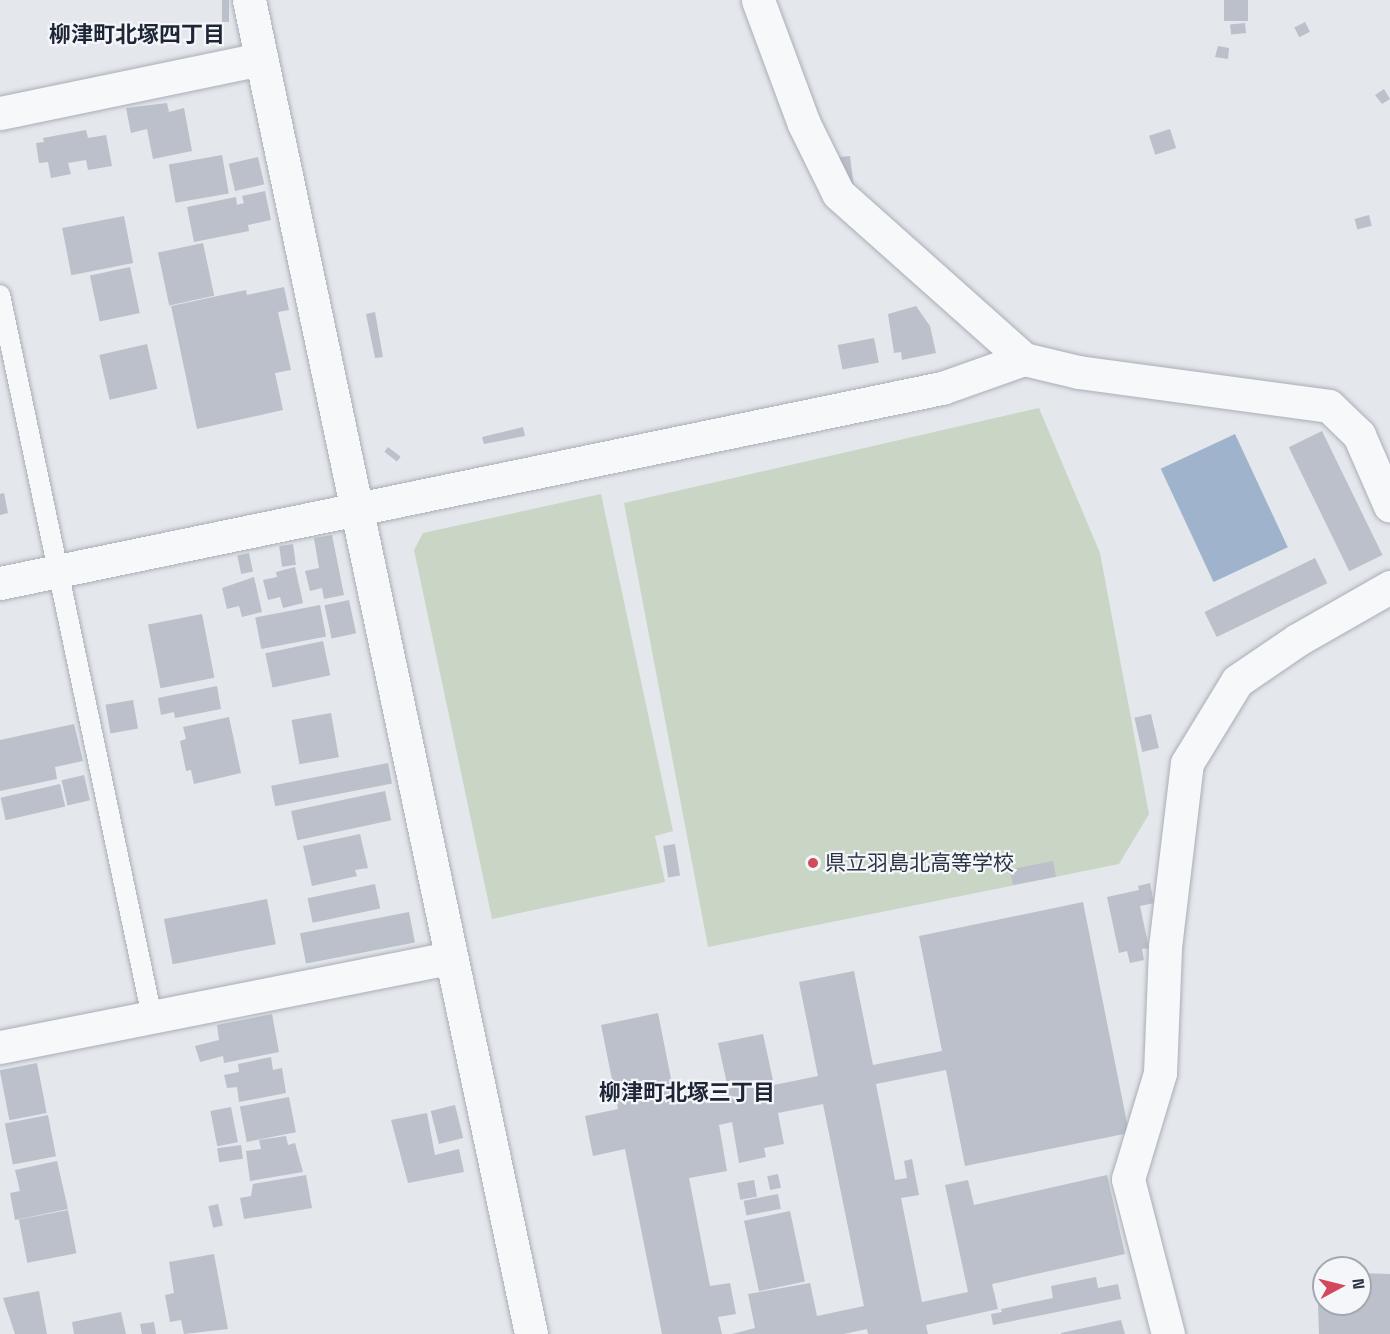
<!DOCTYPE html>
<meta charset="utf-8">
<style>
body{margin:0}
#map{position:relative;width:1390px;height:1334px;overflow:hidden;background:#e4e7ec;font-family:"Space Grotesk","Noto Sans JP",sans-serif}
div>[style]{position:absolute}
.green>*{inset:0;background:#c9d6c5}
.water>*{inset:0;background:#9fb4cc;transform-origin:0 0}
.building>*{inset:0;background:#bbc0ca;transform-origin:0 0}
.roads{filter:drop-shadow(0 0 2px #a9aeb7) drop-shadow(0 0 2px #a9aeb7)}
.lane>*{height:20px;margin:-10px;padding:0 10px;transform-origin:10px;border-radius:10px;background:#f7f8fa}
.street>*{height:33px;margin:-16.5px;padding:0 16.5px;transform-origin:16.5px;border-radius:16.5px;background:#f7f8fa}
.dots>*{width:16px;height:16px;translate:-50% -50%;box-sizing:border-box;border:3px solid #f4f6f9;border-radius:50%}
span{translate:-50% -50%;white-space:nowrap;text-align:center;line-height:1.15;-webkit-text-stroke:4.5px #f4f6f9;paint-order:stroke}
.poi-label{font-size:21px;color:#2b3445}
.left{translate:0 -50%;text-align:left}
.neighbourhood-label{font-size:22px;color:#1d2536;font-weight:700}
.north{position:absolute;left:1312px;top:1256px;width:60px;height:60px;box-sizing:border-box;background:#f4f6f9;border:2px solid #a4a8b1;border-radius:50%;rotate:83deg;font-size:16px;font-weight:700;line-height:24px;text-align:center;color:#2b3445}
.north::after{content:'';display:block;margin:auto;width:21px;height:27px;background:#d1495b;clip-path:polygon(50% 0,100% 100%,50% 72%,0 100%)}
</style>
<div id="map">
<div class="green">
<div style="clip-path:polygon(1039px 408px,1100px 553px,1149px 814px,1119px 864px,708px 947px,624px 503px)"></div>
<div style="clip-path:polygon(601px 494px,673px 831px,655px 836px,665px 882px,492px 919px,414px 550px,423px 533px)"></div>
</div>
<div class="water">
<div style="left:1235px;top:434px;width:125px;height:82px;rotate:65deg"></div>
</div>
<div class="building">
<div style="left:222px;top:0;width:7px;height:22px"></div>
<div style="left:1224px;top:0;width:24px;height:21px"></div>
<div style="left:1305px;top:22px;width:11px;height:12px;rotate:63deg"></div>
<div style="left:1245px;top:23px;width:10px;height:15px;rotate:84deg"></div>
<div style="clip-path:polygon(1218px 46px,1229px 48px,1228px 59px,1215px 57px)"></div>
<div style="clip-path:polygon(1384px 89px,1390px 99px,1382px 104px,1375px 95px)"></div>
<div style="clip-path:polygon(167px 103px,169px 112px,184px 108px,192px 151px,153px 159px,147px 129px,131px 133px,126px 108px)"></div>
<div style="left:1170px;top:129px;width:20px;height:22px;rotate:72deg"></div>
<div style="clip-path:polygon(86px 130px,88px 138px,106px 135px,112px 166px,88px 170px,86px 160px,68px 163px,71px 174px,51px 178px,48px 162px,39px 163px,36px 143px,44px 142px,43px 138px)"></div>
<div style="left:222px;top:155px;width:39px;height:54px;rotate:80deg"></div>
<div style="left:850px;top:156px;width:31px;height:13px;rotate:83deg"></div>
<div style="left:258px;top:157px;width:28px;height:30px;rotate:77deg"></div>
<div style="clip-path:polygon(265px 191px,271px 220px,248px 225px,249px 231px,194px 242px,187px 207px,236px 197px,237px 205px,244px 203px,242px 196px)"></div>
<div style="left:1369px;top:215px;width:11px;height:15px;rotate:75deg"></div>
<div style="left:124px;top:216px;width:48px;height:63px;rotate:79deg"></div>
<div style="left:203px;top:243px;width:54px;height:46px;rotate:78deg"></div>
<div style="left:130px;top:267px;width:47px;height:41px;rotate:78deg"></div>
<div style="clip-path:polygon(284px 287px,289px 310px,278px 312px,291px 370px,275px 373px,283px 410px,197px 429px,171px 306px,246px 290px,247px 295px)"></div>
<div style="clip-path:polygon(916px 306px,930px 326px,936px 353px,902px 360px,901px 352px,894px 353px,888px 314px)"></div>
<div style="clip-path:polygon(375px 312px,383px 357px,375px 358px,366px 314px)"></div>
<div style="left:874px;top:338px;width:25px;height:37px;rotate:79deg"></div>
<div style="left:147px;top:344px;width:46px;height:49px;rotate:77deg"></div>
<div style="clip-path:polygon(523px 427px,525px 436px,484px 444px,482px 437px)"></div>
<div style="left:1322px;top:431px;width:138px;height:37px;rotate:64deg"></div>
<div style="left:388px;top:447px;width:16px;height:6px;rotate:38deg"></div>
<div style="clip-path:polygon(4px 493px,8px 513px,0 515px,0 494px)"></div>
<div style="clip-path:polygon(332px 535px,344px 595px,324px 599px,322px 588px,310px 591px,305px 571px,319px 568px,314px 538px)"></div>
<div style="left:293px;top:544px;width:21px;height:14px;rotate:82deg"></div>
<div style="left:249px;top:553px;width:19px;height:12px;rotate:78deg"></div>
<div style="left:1315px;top:558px;width:28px;height:123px;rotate:64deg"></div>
<div style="clip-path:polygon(295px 567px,303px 603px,283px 608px,280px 597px,268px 600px,263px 580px,277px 577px,276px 572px)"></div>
<div style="clip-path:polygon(254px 577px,262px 612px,242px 617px,239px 606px,227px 609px,222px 588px)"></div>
<div style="left:349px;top:600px;width:34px;height:25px;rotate:78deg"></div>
<div style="left:320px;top:605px;width:32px;height:66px;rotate:79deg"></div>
<div style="left:202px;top:614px;width:65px;height:55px;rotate:79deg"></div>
<div style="left:323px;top:641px;width:35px;height:59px;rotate:78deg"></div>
<div style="clip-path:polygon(217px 686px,221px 709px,175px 718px,174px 712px,161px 715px,158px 698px)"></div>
<div style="left:133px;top:700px;width:29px;height:28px;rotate:80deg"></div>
<div style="left:331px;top:713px;width:45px;height:40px;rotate:80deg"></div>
<div style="left:1151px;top:714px;width:35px;height:17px;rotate:77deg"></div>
<div style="clip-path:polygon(229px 717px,241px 773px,194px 784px,191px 770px,186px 771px,180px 741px,186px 739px,183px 727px)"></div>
<div style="clip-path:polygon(74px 724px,83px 761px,55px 767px,57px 779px,0 791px,0 740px)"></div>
<div style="left:388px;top:763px;width:21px;height:119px;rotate:79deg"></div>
<div style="left:84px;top:775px;width:26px;height:23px;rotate:77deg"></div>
<div style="left:60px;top:784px;width:23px;height:61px;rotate:77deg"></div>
<div style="left:385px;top:791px;width:30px;height:96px;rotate:78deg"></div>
<div style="clip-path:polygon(360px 834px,368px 868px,355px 870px,357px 876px,312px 886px,303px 846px)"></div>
<div style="left:675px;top:844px;width:32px;height:12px;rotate:81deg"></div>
<div style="left:1053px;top:861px;width:16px;height:44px;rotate:79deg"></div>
<div style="clip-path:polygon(1150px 883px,1154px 903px,1140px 906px,1149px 948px,1142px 949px,1144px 960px,1130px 963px,1127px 951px,1119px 953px,1107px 897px,1139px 890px,1138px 886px)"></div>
<div style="left:375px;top:884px;width:25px;height:69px;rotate:78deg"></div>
<div style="left:267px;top:899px;width:46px;height:105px;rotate:79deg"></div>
<div style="clip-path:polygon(1083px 902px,1129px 1133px,965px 1166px,946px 1070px,876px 1084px,895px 1180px,907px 1178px,904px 1161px,912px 1159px,919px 1195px,901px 1198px,922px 1302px,968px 1292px,945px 1185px,968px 1180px,974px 1205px,1107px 1175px,1125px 1254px,992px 1284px,998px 1309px,926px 1325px,928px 1334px,868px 1334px,867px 1329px,844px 1334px,732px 1334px,755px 1328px,748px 1294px,810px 1283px,817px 1316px,864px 1306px,823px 1104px,778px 1113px,784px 1144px,764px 1148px,766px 1157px,739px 1163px,732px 1122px,719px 1125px,727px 1171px,689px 1178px,710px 1286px,730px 1283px,736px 1314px,718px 1317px,722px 1334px,662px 1334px,625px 1149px,593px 1156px,585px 1116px,618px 1109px,601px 1025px,658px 1013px,676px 1104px,729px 1093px,718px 1043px,763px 1034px,774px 1085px,818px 1076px,799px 982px,854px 971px,873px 1065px,942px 1051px,919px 936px)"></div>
<div style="left:409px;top:912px;width:31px;height:111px;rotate:79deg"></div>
<div style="clip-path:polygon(272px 1014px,279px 1052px,224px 1063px,223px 1056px,200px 1062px,195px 1046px,219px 1040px,217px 1025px)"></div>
<div style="clip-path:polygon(271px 1057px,273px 1070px,282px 1068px,286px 1093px,239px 1102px,237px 1087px,227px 1088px,224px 1075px,239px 1072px,238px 1064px)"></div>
<div style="left:37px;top:1063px;width:51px;height:38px;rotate:79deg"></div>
<div style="left:289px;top:1097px;width:36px;height:50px;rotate:79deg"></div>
<div style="left:455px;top:1105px;width:34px;height:25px;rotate:76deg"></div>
<div style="left:231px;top:1107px;width:36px;height:21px;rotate:79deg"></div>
<div style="clip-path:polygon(427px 1113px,435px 1155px,459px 1149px,464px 1172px,408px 1183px,391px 1120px)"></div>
<div style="left:48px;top:1115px;width:42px;height:44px;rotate:79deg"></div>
<div style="clip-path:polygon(286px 1136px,288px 1145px,295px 1143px,303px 1172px,250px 1181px,246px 1151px,261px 1149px,259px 1140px)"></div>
<div style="left:241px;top:1145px;width:14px;height:24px;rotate:82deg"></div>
<div style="clip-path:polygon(57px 1161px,68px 1209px,15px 1220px,10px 1193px,20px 1191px,15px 1170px)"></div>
<div style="left:778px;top:1174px;width:14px;height:11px;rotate:78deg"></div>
<div style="clip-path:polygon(306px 1175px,312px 1208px,244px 1219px,240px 1198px,251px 1196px,253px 1184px)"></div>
<div style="left:754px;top:1180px;width:17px;height:17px;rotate:80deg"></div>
<div style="left:778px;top:1194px;width:15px;height:35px;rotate:79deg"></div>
<div style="left:218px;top:1204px;width:22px;height:10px;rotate:77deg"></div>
<div style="left:68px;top:1210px;width:44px;height:50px;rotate:79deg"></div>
<div style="left:790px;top:1211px;width:72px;height:47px;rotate:78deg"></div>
<div style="clip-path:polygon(214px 1254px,228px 1329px,184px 1334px,181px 1320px,170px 1322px,165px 1295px,174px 1293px,169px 1262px)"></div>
<div style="clip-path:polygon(1360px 1273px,1390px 1274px,1390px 1334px,1319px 1334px,1317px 1275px,1324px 1274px,1324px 1304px,1360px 1304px)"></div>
<div style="clip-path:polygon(1096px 1277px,1098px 1288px,1118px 1284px,1121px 1299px,993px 1325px,991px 1314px,1002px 1312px,1001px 1309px,1053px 1298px,1051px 1286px)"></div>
<div style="clip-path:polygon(39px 1291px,47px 1334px,15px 1334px,3px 1298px)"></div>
<div style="clip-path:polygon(121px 1312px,126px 1334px,74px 1334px,72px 1322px)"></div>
<div style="clip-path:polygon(1121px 1320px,1125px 1334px,1061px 1334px,1061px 1333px)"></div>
<div style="clip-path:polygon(154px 1322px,156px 1334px,142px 1334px,140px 1324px)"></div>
</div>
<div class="roads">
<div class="lane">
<div style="left:0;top:295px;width:738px;rotate:78.11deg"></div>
</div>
<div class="street">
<div style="left:249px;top:0;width:1363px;rotate:78.06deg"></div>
<div style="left:0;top:113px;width:267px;rotate:-11.7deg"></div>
<div style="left:1024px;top:359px;width:56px;rotate:13.5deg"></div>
<div style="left:1078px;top:372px;width:253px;rotate:7.7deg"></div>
<div style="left:1329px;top:406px;width:42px;rotate:44deg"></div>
<div style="left:1359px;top:435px;width:77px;rotate:66.4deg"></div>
<div style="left:0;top:583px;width:962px;rotate:-11.7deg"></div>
<div style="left:942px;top:388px;width:87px;rotate:-19.5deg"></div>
<div style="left:1024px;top:359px;width:249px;rotate:-138.3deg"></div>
<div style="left:838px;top:193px;width:77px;rotate:-116.2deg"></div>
<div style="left:804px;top:124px;width:132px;rotate:-110.4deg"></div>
<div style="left:0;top:1047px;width:459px;rotate:-11.2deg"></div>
<div style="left:1168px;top:1334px;width:160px;rotate:-104.5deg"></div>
<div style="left:1128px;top:1179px;width:111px;rotate:-73.2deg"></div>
<div style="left:1160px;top:1073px;width:126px;rotate:-87.7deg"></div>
<div style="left:1165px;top:947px;width:185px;rotate:-83.2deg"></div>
<div style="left:1187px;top:763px;width:96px;rotate:-58.6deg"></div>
<div style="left:1237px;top:681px;width:73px;rotate:-34.3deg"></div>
<div style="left:1297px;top:640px;width:107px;rotate:-29.7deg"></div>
</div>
</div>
<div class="dots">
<div style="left:813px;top:863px;background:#d1495b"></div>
</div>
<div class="poi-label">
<span class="left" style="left:825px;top:863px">県立羽島北高等学校</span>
</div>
<div class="neighbourhood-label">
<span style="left:137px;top:35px">柳津町北塚四丁目</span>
<span style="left:687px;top:1093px">柳津町北塚三丁目</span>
</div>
<div class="north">N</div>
</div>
